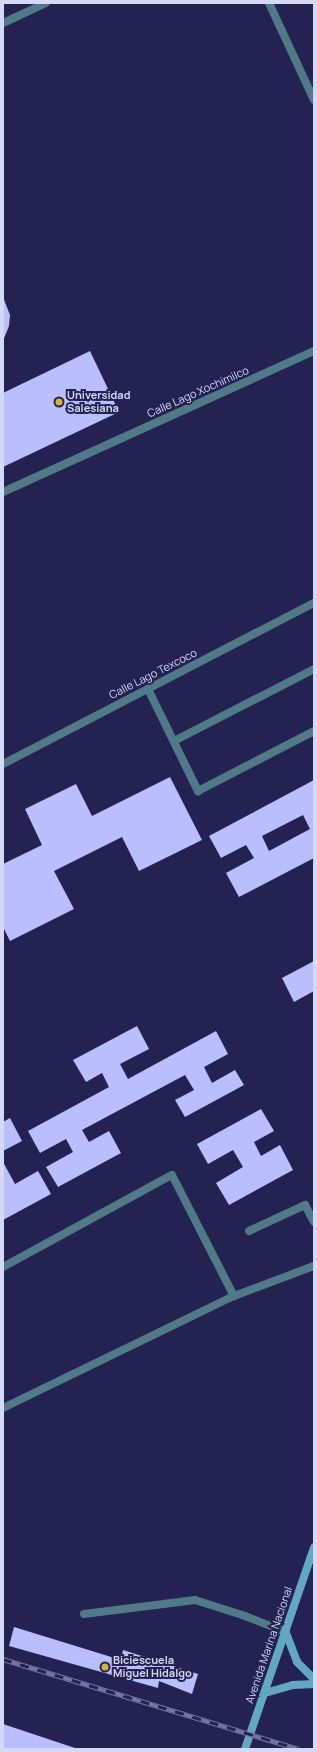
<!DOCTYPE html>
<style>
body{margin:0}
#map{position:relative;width:317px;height:1752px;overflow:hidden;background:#232251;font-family:Manrope,sans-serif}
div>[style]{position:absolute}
.building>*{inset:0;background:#b8beff}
.service>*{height:8px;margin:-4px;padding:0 4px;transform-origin:4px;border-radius:4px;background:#507a88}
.minor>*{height:8px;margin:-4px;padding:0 4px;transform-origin:4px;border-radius:4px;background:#507a88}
.tertiary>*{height:8px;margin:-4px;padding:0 4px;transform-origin:4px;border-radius:4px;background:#507a88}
.secondary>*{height:8px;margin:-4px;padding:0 4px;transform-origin:4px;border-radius:4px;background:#62a8be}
.rail>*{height:4.5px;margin-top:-2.25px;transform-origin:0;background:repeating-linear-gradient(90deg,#232251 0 9px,#76779e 0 18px);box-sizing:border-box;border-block:1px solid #76779e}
.dots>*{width:11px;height:11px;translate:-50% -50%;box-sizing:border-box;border:2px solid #232251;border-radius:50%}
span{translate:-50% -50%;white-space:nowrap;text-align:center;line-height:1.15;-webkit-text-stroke:4px #232251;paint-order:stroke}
.street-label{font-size:11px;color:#d5d9f8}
.poi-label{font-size:11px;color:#d5d9f8;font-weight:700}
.left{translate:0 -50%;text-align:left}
.frame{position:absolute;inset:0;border:4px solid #d5d9f8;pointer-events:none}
</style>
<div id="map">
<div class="building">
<div style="clip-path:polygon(3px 297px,10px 315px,9px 326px,3px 341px)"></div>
<div style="clip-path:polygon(90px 351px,119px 412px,3px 467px,3px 393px)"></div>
<div style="clip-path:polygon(170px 777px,202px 840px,139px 871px,122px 837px,54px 871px,74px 909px,10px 941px,3px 927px,3px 864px,42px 845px,25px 809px,76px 784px,92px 816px)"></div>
<div style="clip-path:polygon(evenodd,314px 780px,314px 858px,239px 897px,226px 873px,254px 858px,246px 845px,221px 858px,209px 836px,314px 780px,303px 815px,310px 829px,269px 851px,262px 836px,303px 815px)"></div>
<div style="clip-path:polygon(314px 961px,314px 991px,294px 1002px,282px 978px)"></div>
<div style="clip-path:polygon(137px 1026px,149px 1049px,120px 1064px,128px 1079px,216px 1031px,228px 1054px,204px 1067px,212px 1083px,235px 1070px,244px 1085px,185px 1117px,175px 1100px,194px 1090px,185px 1075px,82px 1130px,89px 1142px,109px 1131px,121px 1153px,58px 1187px,46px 1167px,73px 1152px,66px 1139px,40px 1153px,28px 1131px,109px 1087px,102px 1073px,86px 1082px,73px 1060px)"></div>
<div style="clip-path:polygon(261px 1109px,274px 1131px,254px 1142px,261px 1156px,280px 1145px,293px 1170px,229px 1205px,216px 1183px,243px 1167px,233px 1150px,208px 1164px,197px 1144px)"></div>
<div style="clip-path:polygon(10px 1118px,22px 1141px,3px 1151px,3px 1122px)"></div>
<div style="clip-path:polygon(3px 1162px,15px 1184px,38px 1171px,51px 1194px,3px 1220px)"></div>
<div style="clip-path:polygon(14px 1627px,121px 1660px,123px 1650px,198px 1674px,192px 1694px,159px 1681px,158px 1688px,9px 1646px)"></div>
<div style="clip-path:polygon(3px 1724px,78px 1749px,3px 1749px)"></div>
</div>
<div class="service">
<div style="left:148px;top:689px;width:114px;rotate:63.9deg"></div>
<div style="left:198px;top:791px;width:131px;rotate:-27.3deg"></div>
<div style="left:174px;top:741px;width:157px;rotate:-27.2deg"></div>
<div style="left:249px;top:1231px;width:62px;rotate:-24.9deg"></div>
<div style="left:305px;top:1205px;width:19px;rotate:62deg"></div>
<div style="left:3px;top:1267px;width:192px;rotate:-28.6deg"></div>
<div style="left:172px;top:1175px;width:136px;rotate:62.9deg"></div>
<div style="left:3px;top:1408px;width:257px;rotate:-25.9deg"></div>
<div style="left:234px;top:1296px;width:85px;rotate:-20.6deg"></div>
<div style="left:84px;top:1614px;width:112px;rotate:-7.2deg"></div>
<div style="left:195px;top:1600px;width:52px;rotate:17.7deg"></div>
<div style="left:245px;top:1616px;width:44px;rotate:21.3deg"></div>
</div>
<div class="minor">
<div style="left:3px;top:23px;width:47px;rotate:-24.9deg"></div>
<div style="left:3px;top:492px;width:341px;rotate:-24.4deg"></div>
<div style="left:3px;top:764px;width:350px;rotate:-27.4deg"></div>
</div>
<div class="tertiary">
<div style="left:269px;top:3px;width:107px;rotate:65.1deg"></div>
</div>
<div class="secondary">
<div style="left:286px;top:1633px;width:31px;rotate:69deg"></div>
<div style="left:297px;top:1662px;width:24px;rotate:45deg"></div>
<div style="left:265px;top:1693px;width:29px;rotate:-16deg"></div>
<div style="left:293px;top:1685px;width:21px;rotate:-3deg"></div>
<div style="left:245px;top:1749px;width:213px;rotate:-71.1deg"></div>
</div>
<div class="rail">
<div style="left:3px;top:1659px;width:309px;rotate:16.9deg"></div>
</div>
<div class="dots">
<div style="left:59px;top:402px;background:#cdb938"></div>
<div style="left:105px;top:1667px;background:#cdb938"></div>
</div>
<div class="street-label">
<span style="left:198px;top:392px;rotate:-24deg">Calle Lago Xochimilco</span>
<span style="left:153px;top:674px;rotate:-27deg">Calle Lago Texcoco</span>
<span style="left:269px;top:1645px;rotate:-71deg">Avenida Marina Nacional</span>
</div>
<div class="poi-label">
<span class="left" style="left:67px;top:402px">Universidad<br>Salesiana</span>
<span class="left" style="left:113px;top:1667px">Biciescuela<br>Miguel Hidalgo</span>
</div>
<div class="frame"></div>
</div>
